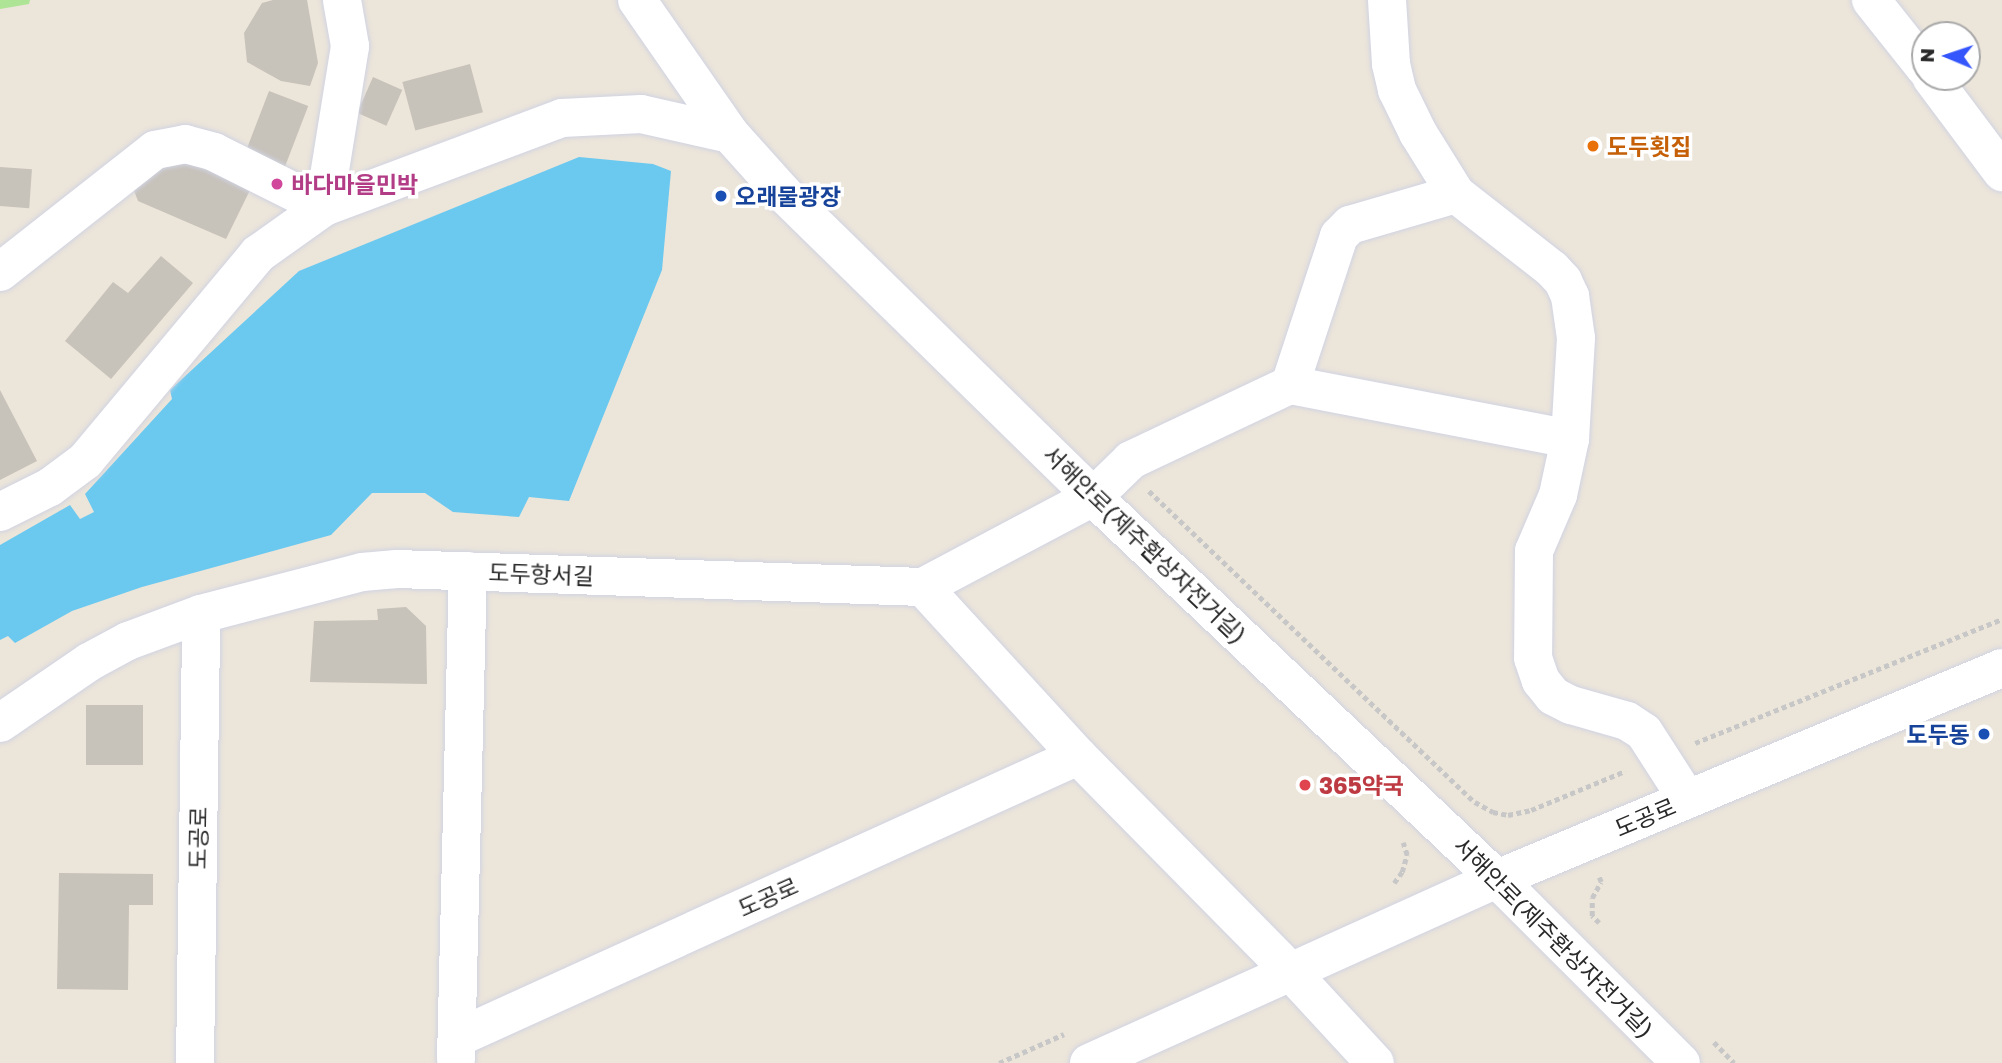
<!DOCTYPE html>
<meta charset="utf-8">
<style>
body{margin:0}
#map{position:relative;width:2002px;height:1063px;overflow:hidden;background:#ece5da;font-family:"Golos Text","Noto Sans KR",sans-serif}
div>[style]{position:absolute}
.green>*{inset:0;background:#aee495}
.water>*{inset:0;background:#6bc9f0}
.building>*{inset:0;background:#c7c2ba;transform-origin:0 0}
.path>*{height:4.5px;margin-top:-2.25px;transform-origin:0;background:repeating-linear-gradient(90deg,#c7c7c7 0 5px,transparent 0 8.5px)}
.roads{filter:drop-shadow(0 0 2px #d0d3e2) drop-shadow(0 0 2px #d0d3e2)}
.street>*{height:38px;margin:-19px;padding:0 19px;transform-origin:19px;border-radius:19px;background:#fff}
.secondary>*{height:38px;margin:-19px;padding:0 19px;transform-origin:19px;border-radius:19px;background:#fff}
.dots>*{width:19px;height:19px;translate:-50% -50%;box-sizing:border-box;border:4px solid #fff;border-radius:50%}
span{translate:-50% -50%;white-space:nowrap;text-align:center;line-height:1.15;-webkit-text-stroke:7px #fff;paint-order:stroke}
.food-label{font-size:23px;color:#c56008;font-weight:700}
.left{translate:0 -50%;text-align:left}
.hotel-label{font-size:23px;color:#b23c85;font-weight:700}
.transit-label{font-size:23px;color:#164399;font-weight:700}
.right{translate:-100% -50%;text-align:right}
.street-label{font-size:23px;color:#292929}
.health-label{font-size:23px;color:#be3a42;font-weight:700}
.north{position:absolute;left:1911px;top:21px;width:70px;height:70px;box-sizing:border-box;background:#fff;border:2px solid #a9a9a9;border-radius:50%;rotate:272deg;font-size:19px;font-weight:700;line-height:28px;text-align:center;color:#292929}
.north::after{content:'';display:block;margin:auto;width:24px;height:32px;background:#3656fd;clip-path:polygon(50% 0,100% 100%,50% 72%,0 100%)}
</style>
<div id="map">
<div class="green">
<div style="clip-path:polygon(0 0,30px 0,29px 4px,0 9px)"></div>
</div>
<div class="water">
<div style="clip-path:polygon(579px 157px,653px 164px,671px 171px,662px 270px,569px 501px,529px 497px,519px 517px,453px 512px,425px 493px,372px 493px,331px 535px,142px 587px,72px 611px,15px 643px,8px 636px,0 640px,0 545px,70px 505px,80px 519px,94px 512px,85px 494px,172px 399px,170px 390px,299px 271px)"></div>
</div>
<div class="building">
<div style="clip-path:polygon(273px 0,307px 0,318px 63px,310px 86px,281px 81px,247px 62px,244px 33px,262px 3px)"></div>
<div style="left:470px;top:64px;width:50px;height:70px;rotate:75deg"></div>
<div style="left:373px;top:77px;width:32px;height:39px;rotate:24deg"></div>
<div style="left:269px;top:91px;width:42px;height:68px;rotate:21deg"></div>
<div style="clip-path:polygon(182px 154px,252px 186px,226px 239px,138px 201px,133px 188px)"></div>
<div style="left:0;top:167px;width:32px;height:39px;rotate:4deg"></div>
<div style="clip-path:polygon(161px 256px,193px 283px,111px 379px,65px 341px,113px 282px,128px 293px)"></div>
<div style="clip-path:polygon(0 390px,37px 461px,0 480px)"></div>
<div style="clip-path:polygon(406px 607px,426px 626px,427px 684px,310px 682px,314px 621px,378px 620px,377px 609px)"></div>
<div style="left:86px;top:705px;width:57px;height:60px"></div>
<div style="clip-path:polygon(59px 873px,153px 874px,153px 905px,129px 905px,128px 990px,57px 989px)"></div>
</div>
<div class="path">
<div style="left:1149px;top:491px;width:451px;rotate:43.7deg"></div>
<div style="left:1475px;top:802px;width:21px;rotate:29deg"></div>
<div style="left:1493px;top:812px;width:15px;rotate:11deg"></div>
<div style="left:1508px;top:815px;width:24px;rotate:-12deg"></div>
<div style="left:1531px;top:810px;width:102px;rotate:-22.5deg"></div>
<div style="left:1695px;top:743px;width:331px;rotate:-22deg"></div>
<div style="left:1394px;top:883px;width:14px;rotate:-54deg"></div>
<div style="left:1402px;top:872px;width:18px;rotate:-74deg"></div>
<div style="left:1407px;top:855px;width:13px;rotate:-108deg"></div>
<div style="left:1599px;top:923px;width:10px;rotate:-135deg"></div>
<div style="left:1592px;top:916px;width:18px;rotate:-90deg"></div>
<div style="left:1592px;top:898px;width:18px;rotate:-61deg"></div>
<div style="left:1601px;top:882px;width:5px;rotate:-112deg"></div>
<div style="left:1714px;top:1042px;width:29px;rotate:46deg"></div>
<div style="left:999px;top:1063px;width:71px;rotate:-24deg"></div>
</div>
<div class="roads">
<div class="street">
<div style="left:1387px;top:0;width:64px;rotate:86.4deg"></div>
<div style="left:1391px;top:64px;width:27px;rotate:77deg"></div>
<div style="left:1397px;top:90px;width:48px;rotate:64deg"></div>
<div style="left:1418px;top:133px;width:72px;rotate:58.1deg"></div>
<div style="left:1456px;top:194px;width:122px;rotate:38deg"></div>
<div style="left:1552px;top:269px;width:16px;rotate:47deg"></div>
<div style="left:1563px;top:281px;width:17px;rotate:65deg"></div>
<div style="left:1570px;top:296px;width:42px;rotate:81.9deg"></div>
<div style="left:1576px;top:338px;width:101px;rotate:93.4deg"></div>
<div style="left:1570px;top:439px;width:57px;rotate:102.1deg"></div>
<div style="left:1558px;top:495px;width:61px;rotate:113.2deg"></div>
<div style="left:1534px;top:551px;width:107px;rotate:90.5deg"></div>
<div style="left:1533px;top:658px;width:24px;rotate:71deg"></div>
<div style="left:1541px;top:681px;width:19px;rotate:51deg"></div>
<div style="left:1553px;top:696px;width:20px;rotate:27deg"></div>
<div style="left:1571px;top:705px;width:58px;rotate:15.9deg"></div>
<div style="left:1627px;top:721px;width:20px;rotate:33deg"></div>
<div style="left:1644px;top:732px;width:80px;rotate:57.3deg"></div>
<div style="left:1871px;top:0;width:87px;rotate:51.5deg"></div>
<div style="left:1931px;top:77px;width:119px;rotate:53.2deg"></div>
<div style="left:0;top:272px;width:197px;rotate:-38.2deg"></div>
<div style="left:155px;top:150px;width:31px;rotate:-11deg"></div>
<div style="left:185px;top:144px;width:30px;rotate:15deg"></div>
<div style="left:214px;top:152px;width:123px;rotate:26.6deg"></div>
<div style="left:324px;top:207px;width:163px;rotate:-80.8deg"></div>
<div style="left:350px;top:46px;width:47px;rotate:-99.9deg"></div>
<div style="left:1290px;top:385px;width:285px;rotate:10.9deg"></div>
<div style="left:0;top:512px;width:56px;rotate:-26.6deg"></div>
<div style="left:50px;top:487px;width:44px;rotate:-36.6deg"></div>
<div style="left:85px;top:461px;width:270px;rotate:-50.1deg"></div>
<div style="left:258px;top:254px;width:81px;rotate:-35.5deg"></div>
<div style="left:324px;top:207px;width:254px;rotate:-20.5deg"></div>
<div style="left:562px;top:118px;width:79px;rotate:-2.9deg"></div>
<div style="left:641px;top:114px;width:91px;rotate:12.7deg"></div>
<div style="left:923px;top:587px;width:229px;rotate:47.5deg"></div>
<div style="left:1078px;top:756px;width:302px;rotate:45.4deg"></div>
<div style="left:1290px;top:971px;width:125px;rotate:47.3deg"></div>
<div style="left:0;top:723px;width:108px;rotate:-34.4deg"></div>
<div style="left:89px;top:662px;width:44px;rotate:-28.3deg"></div>
<div style="left:128px;top:641px;width:78px;rotate:-20.3deg"></div>
<div style="left:201px;top:614px;width:166px;rotate:-14.6deg"></div>
<div style="left:362px;top:572px;width:35px;rotate:-5deg"></div>
<div style="left:397px;top:569px;width:526px;rotate:1.96deg"></div>
<div style="left:923px;top:587px;width:192px;rotate:-27.9deg"></div>
<div style="left:1093px;top:497px;width:53px;rotate:-44.2deg"></div>
<div style="left:1131px;top:460px;width:176px;rotate:-25.3deg"></div>
<div style="left:1290px;top:385px;width:157px;rotate:-71.8deg"></div>
<div style="left:1339px;top:236px;width:16px;rotate:-45deg"></div>
<div style="left:1350px;top:225px;width:110px;rotate:-16.3deg"></div>
<div style="left:457px;top:1038px;width:682px;rotate:-24.42deg"></div>
<div style="left:456px;top:1059px;width:488px;rotate:-88.6deg"></div>
<div style="left:195px;top:1063px;width:449px;rotate:-89.2deg"></div>
</div>
<div class="secondary">
<div style="left:637px;top:0;width:163px;rotate:55.2deg"></div>
<div style="left:730px;top:134px;width:79px;rotate:48.1deg"></div>
<div style="left:783px;top:193px;width:434px;rotate:44.4deg"></div>
<div style="left:1093px;top:497px;width:556px;rotate:43.4deg"></div>
<div style="left:1497px;top:879px;width:260px;rotate:45deg"></div>
<div style="left:1089px;top:1063px;width:448px;rotate:-24.3deg"></div>
<div style="left:1497px;top:879px;width:547px;rotate:-22.68deg"></div>
</div>
</div>
<div class="dots">
<div style="left:1593px;top:146px;background:#e8710a"></div>
<div style="left:277px;top:184px;background:#d1479c"></div>
<div style="left:721px;top:196px;background:#1a4fb4"></div>
<div style="left:1984px;top:734px;background:#1a4fb4"></div>
<div style="left:1305px;top:785px;background:#e0444e"></div>
</div>
<div class="food-label">
<span class="left" style="left:1607px;top:146px">도두횟집</span>
</div>
<div class="hotel-label">
<span class="left" style="left:291px;top:184px">바다마을민박</span>
</div>
<div class="transit-label">
<span class="left" style="left:735px;top:196px">오래물광장</span>
<span class="right" style="left:1970px;top:734px">도두동</span>
</div>
<div class="street-label">
<span style="left:1145px;top:544px;rotate:44deg">서해안로(제주환상자전거길)</span>
<span style="left:541px;top:574px;rotate:2deg">도두항서길</span>
<span style="left:1645px;top:817px;rotate:-23deg">도공로</span>
<span style="left:198px;top:838px;rotate:-89deg">도공로</span>
<span style="left:768px;top:897px;rotate:-24deg">도공로</span>
<span style="left:1554px;top:937px;rotate:45deg">서해안로(제주환상자전거길)</span>
</div>
<div class="health-label">
<span class="left" style="left:1319px;top:785px">365약국</span>
</div>
<div class="north">N</div>
</div>
